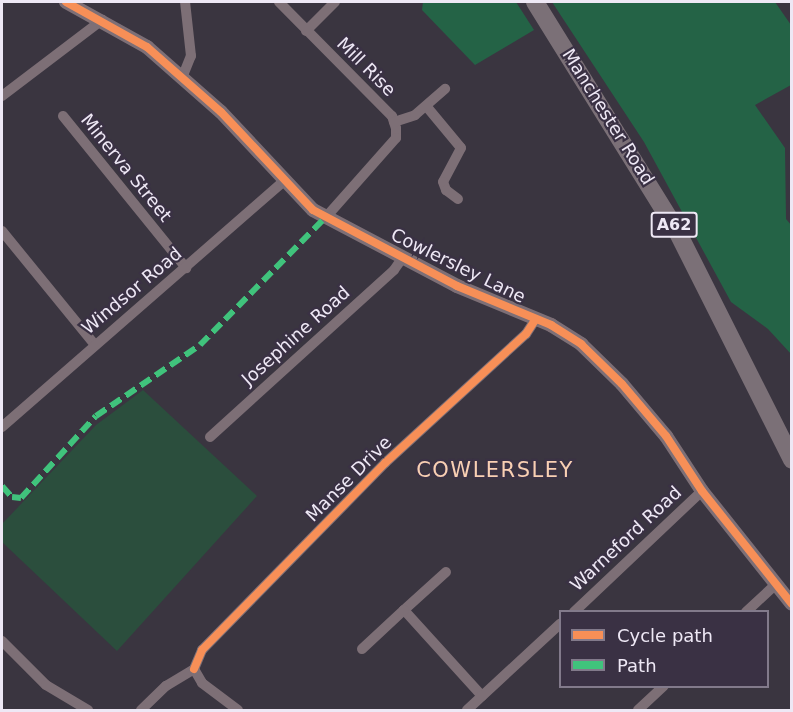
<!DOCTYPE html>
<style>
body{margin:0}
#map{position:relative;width:793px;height:712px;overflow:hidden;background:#3a3540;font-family:"DejaVu Sans",sans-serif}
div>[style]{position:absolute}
.green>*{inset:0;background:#2b4e3d}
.forest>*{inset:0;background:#246346}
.minor>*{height:10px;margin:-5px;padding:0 5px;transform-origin:5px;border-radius:5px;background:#7d6f76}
.tertiary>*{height:14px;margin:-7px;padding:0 7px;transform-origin:7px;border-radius:7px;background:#7d6f76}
.primary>*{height:18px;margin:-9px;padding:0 9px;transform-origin:9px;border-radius:9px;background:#7b7077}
.quiet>*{height:6px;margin-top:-3px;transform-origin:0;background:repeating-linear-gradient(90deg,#40c37c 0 12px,transparent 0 18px)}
.cycleway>*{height:8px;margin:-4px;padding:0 4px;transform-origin:4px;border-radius:4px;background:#f78f57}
span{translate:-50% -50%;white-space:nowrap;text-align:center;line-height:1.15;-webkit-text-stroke:4.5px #3a3144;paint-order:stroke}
.shield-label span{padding:2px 4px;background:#3a3144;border:2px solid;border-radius:4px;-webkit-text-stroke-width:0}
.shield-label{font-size:16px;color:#eee8f5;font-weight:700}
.street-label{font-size:18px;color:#eee8f5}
.quarter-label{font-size:21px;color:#f8cfb3;letter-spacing:1.5px}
.frame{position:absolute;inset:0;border:3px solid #eee8f5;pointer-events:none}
.legend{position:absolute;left:559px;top:610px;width:210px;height:78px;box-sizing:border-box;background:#3a3144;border:2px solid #827a8b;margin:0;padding:8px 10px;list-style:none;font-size:18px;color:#eee8f5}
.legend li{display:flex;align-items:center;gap:12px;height:30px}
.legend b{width:30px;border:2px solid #827a8b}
</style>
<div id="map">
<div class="green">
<div style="clip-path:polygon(143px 390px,257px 496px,117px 651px,2px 542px,2px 524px,96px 425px)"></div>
</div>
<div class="forest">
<div style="clip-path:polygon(423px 2px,516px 2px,534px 30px,475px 65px,422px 10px)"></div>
<div style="clip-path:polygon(552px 2px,775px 2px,791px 25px,791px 85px,755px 105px,785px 148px,786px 219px,792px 226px,791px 354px,768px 329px,731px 302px,644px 142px)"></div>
</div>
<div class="minor">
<div style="left:279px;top:2px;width:161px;rotate:45.3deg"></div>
<div style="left:392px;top:116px;width:13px;rotate:72deg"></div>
<div style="left:396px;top:128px;width:10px;rotate:90deg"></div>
<div style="left:396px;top:138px;width:106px;rotate:131.5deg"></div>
<div style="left:306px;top:31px;width:41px;rotate:-45deg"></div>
<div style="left:182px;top:78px;width:24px;rotate:-68deg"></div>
<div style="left:191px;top:56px;width:54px;rotate:-96.3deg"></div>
<div style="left:2px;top:96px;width:126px;rotate:-37.2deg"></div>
<div style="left:427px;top:107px;width:53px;rotate:50.3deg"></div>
<div style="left:461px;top:148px;width:38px;rotate:118deg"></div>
<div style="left:443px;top:182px;width:9px;rotate:69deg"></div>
<div style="left:446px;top:190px;width:15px;rotate:37deg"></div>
<div style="left:63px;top:116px;width:196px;rotate:51deg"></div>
<div style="left:394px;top:122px;width:22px;rotate:-18deg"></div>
<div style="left:415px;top:115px;width:40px;rotate:-41deg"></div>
<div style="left:2px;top:231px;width:146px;rotate:50.8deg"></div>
<div style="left:2px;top:427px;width:374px;rotate:-41.1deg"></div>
<div style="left:210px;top:437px;width:248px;rotate:-42.2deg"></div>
<div style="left:394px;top:270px;width:16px;rotate:-55deg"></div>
<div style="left:446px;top:572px;width:57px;rotate:137.9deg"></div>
<div style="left:404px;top:610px;width:116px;rotate:47.8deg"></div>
<div style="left:574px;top:612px;width:176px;rotate:-43.4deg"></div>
<div style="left:746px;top:612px;width:40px;rotate:-43deg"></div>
<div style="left:2px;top:641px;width:62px;rotate:45deg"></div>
<div style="left:46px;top:685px;width:49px;rotate:30.8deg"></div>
<div style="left:362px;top:649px;width:57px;rotate:-42.9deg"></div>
<div style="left:194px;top:669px;width:21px;rotate:-67deg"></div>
<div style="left:202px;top:650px;width:262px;rotate:-45.6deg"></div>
<div style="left:385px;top:463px;width:191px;rotate:-42.5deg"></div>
<div style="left:526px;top:334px;width:17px;rotate:-57deg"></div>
<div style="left:141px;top:710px;width:35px;rotate:-44deg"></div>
<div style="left:166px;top:686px;width:33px;rotate:-31deg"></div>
<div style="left:194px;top:669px;width:16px;rotate:60deg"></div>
<div style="left:202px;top:683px;width:45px;rotate:36.9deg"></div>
<div style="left:467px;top:710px;width:127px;rotate:-42.8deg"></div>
<div style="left:638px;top:710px;width:35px;rotate:-43deg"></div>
</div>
<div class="tertiary">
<div style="left:66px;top:2px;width:93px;rotate:29.1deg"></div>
<div style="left:147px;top:47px;width:98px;rotate:41.3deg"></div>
<div style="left:221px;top:112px;width:134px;rotate:46.8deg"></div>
<div style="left:313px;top:210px;width:163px;rotate:27.8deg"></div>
<div style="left:457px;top:286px;width:102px;rotate:22.5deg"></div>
<div style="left:551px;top:325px;width:36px;rotate:32deg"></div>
<div style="left:581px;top:344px;width:57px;rotate:44.3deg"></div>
<div style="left:622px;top:384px;width:68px;rotate:49.8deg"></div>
<div style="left:666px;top:436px;width:66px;rotate:56.8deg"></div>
<div style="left:702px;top:491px;width:144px;rotate:51.5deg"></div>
</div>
<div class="primary">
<div style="left:535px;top:2px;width:269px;rotate:58.2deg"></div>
<div style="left:677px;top:231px;width:256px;rotate:63.3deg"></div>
</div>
<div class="quiet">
<div style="left:2px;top:486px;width:15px;rotate:48deg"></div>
<div style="left:12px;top:497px;width:9px;rotate:6deg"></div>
<div style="left:21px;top:498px;width:111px;rotate:-47.6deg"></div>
<div style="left:96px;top:416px;width:126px;rotate:-34.3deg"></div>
<div style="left:200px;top:345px;width:180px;rotate:-45.5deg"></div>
</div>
<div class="cycleway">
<div style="left:66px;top:2px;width:93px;rotate:29.1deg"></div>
<div style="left:147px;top:47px;width:98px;rotate:41.3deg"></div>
<div style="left:221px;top:112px;width:134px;rotate:46.8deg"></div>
<div style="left:313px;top:210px;width:163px;rotate:27.8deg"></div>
<div style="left:457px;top:286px;width:102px;rotate:22.5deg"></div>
<div style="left:551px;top:325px;width:36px;rotate:32deg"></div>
<div style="left:581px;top:344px;width:57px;rotate:44.3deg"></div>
<div style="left:622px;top:384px;width:68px;rotate:49.8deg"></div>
<div style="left:666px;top:436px;width:66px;rotate:56.8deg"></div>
<div style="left:702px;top:491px;width:144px;rotate:51.5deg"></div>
<div style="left:194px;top:669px;width:21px;rotate:-67deg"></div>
<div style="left:202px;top:650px;width:262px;rotate:-45.6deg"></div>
<div style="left:385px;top:463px;width:191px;rotate:-42.5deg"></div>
<div style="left:526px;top:334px;width:17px;rotate:-57deg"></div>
</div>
<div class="shield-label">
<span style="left:674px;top:225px">A62</span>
</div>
<div class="street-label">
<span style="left:366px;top:67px;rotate:45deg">Mill Rise</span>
<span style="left:608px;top:117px;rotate:58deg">Manchester Road</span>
<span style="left:126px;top:168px;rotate:51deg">Minerva Street</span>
<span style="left:458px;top:266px;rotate:26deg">Cowlersley Lane</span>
<span style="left:132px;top:291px;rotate:-40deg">Windsor Road</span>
<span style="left:296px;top:336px;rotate:-42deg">Josephine Road</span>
<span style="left:349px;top:479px;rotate:-45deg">Manse Drive</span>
<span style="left:626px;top:539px;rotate:-43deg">Warneford Road</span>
</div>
<div class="quarter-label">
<span style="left:495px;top:470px">COWLERSLEY</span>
</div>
<div class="frame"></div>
<ul class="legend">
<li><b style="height:8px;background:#f78f57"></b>Cycle path</li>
<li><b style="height:8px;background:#40c37c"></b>Path</li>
</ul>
</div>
